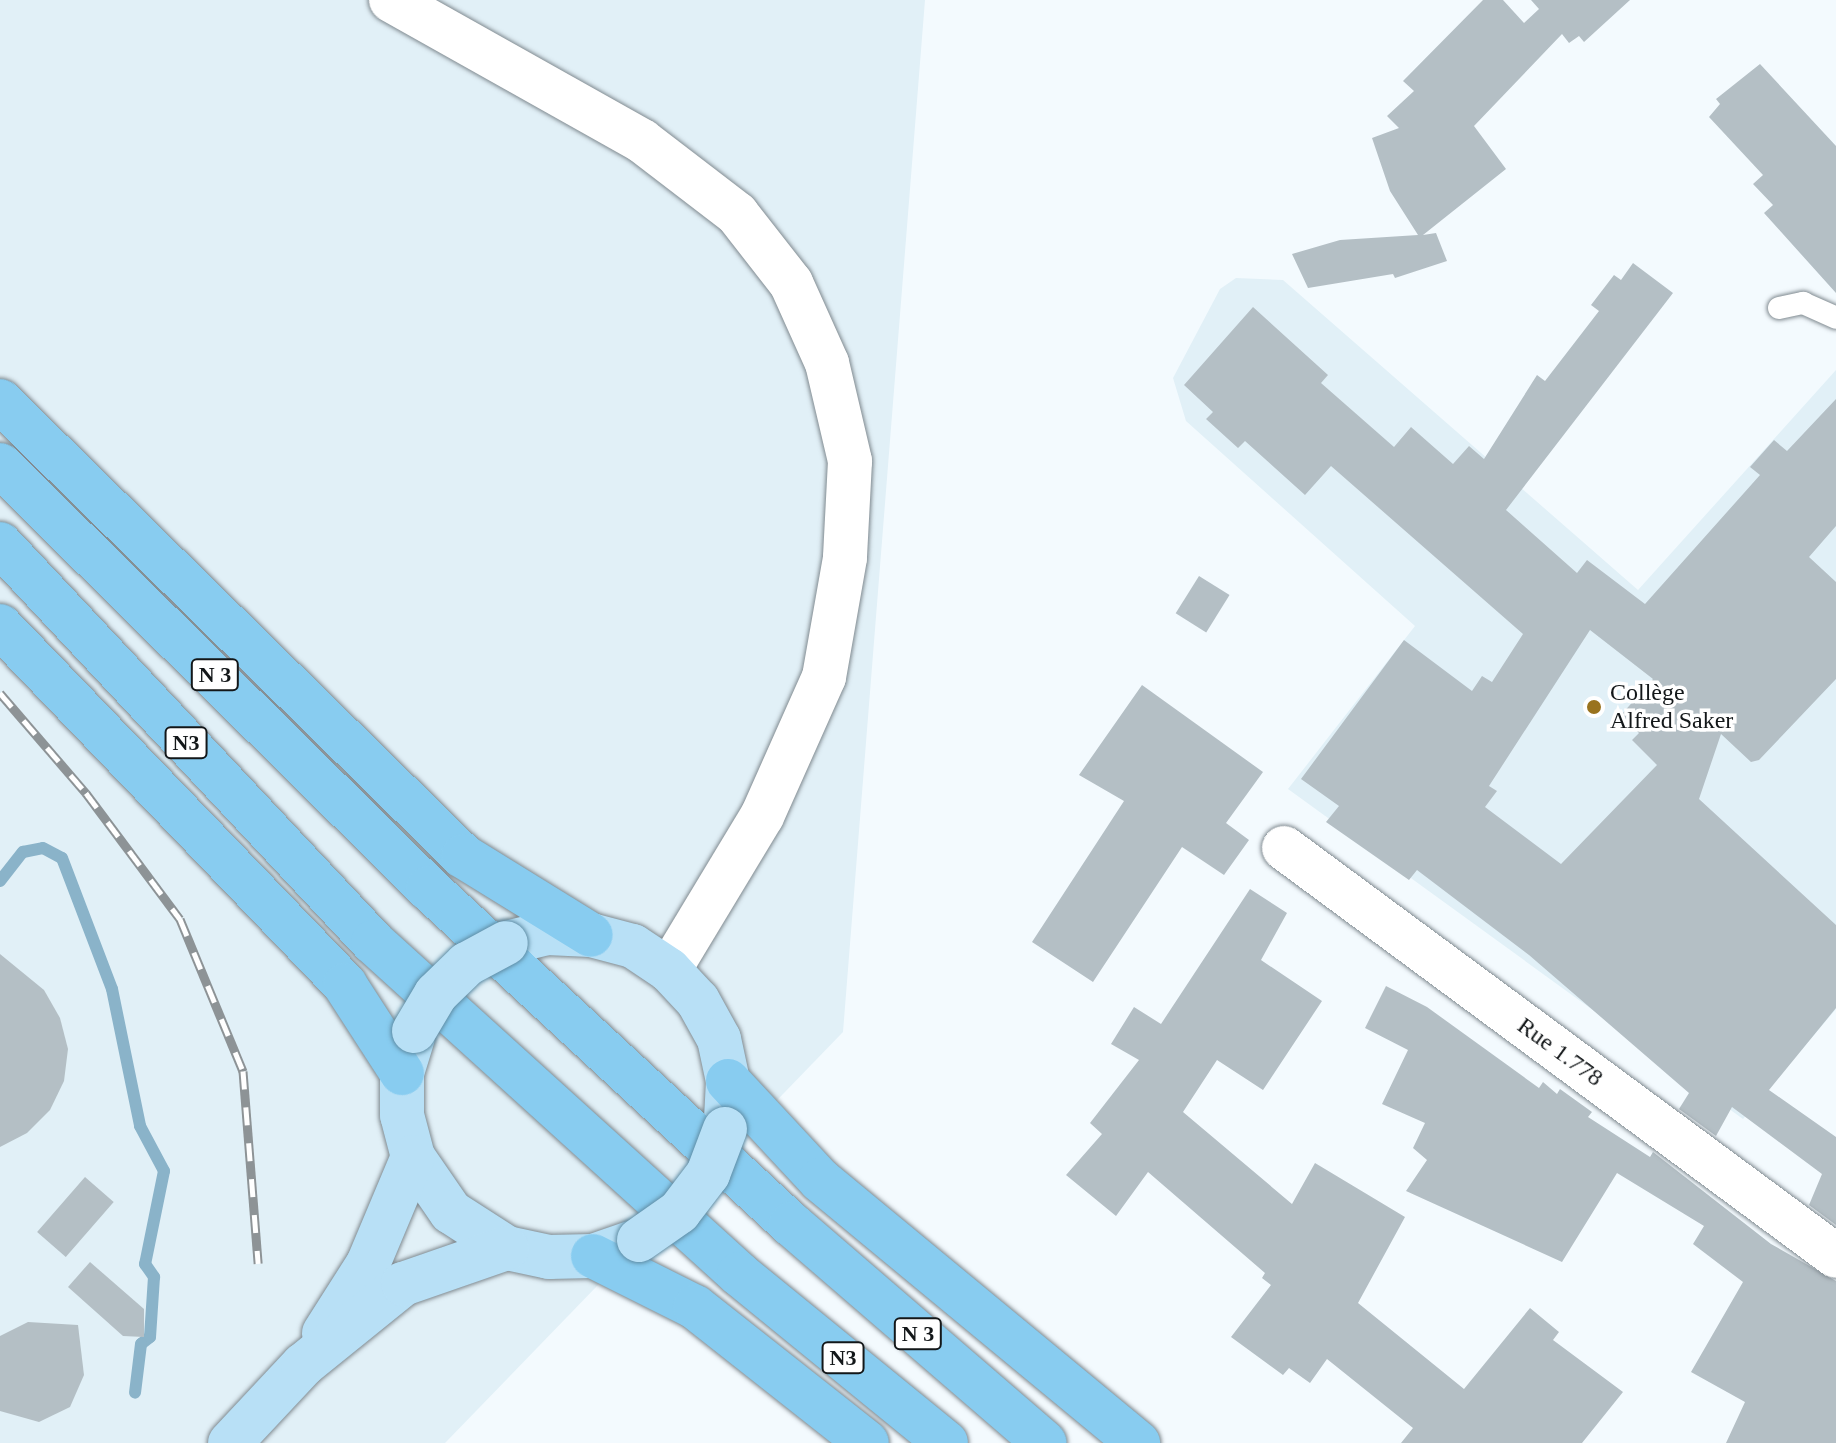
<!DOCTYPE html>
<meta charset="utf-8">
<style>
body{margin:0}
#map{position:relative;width:1836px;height:1443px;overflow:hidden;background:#f3fafe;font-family:Georgia,serif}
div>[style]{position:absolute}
.built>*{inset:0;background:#e1f0f7}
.stream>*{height:12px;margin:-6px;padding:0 6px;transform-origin:6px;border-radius:6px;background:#8ab3c9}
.building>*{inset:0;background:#b4bfc5;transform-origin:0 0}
.roads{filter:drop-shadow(0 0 2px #808a90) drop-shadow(0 0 2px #808a90)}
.lane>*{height:22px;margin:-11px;padding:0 11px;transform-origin:11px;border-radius:11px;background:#fff}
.street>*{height:44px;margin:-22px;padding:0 22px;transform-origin:22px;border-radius:22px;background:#fff}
.primary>*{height:44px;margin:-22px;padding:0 22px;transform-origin:22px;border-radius:22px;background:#b8e0f6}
.highway>*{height:44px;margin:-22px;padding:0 22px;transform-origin:22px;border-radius:22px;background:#88ccf0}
.rail>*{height:9px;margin-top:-4.5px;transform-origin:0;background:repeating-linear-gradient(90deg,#fff 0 18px,#8d9396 0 36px);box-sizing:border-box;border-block:2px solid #8d9396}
.bridges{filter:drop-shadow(0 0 2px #5f8da5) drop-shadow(0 0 2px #5f8da5)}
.primary-bridge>*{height:44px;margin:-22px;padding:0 22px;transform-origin:22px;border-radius:22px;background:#b8e0f6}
.dots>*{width:22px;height:22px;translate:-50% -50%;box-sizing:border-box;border:4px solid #fff;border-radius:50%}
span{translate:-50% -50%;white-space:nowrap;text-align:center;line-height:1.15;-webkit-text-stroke:7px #fff;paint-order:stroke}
.shield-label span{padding:2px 6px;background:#fff;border:2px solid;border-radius:6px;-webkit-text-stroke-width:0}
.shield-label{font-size:22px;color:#131719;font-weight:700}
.poi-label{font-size:24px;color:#131719}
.left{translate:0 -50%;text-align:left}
.street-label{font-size:24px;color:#131719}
</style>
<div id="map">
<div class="built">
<div style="clip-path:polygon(0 0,925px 0,843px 1032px,445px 1443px,0 1443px)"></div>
<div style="clip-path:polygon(1236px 278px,1283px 280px,1638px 590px,1836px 370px,1836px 1009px,1743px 1119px,1288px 789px,1415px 626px,1186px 421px,1173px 378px,1220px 289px)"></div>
</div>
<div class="stream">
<div style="left:0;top:881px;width:37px;rotate:-52deg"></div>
<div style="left:23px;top:852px;width:20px;rotate:-11deg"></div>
<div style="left:43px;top:848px;width:21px;rotate:28deg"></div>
<div style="left:62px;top:858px;width:140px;rotate:69.1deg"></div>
<div style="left:112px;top:989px;width:140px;rotate:78.4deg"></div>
<div style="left:140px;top:1126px;width:51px;rotate:61.9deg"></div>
<div style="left:164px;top:1171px;width:95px;rotate:101.5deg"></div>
<div style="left:145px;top:1264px;width:16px;rotate:55deg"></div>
<div style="left:154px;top:1277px;width:60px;rotate:93.8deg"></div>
<div style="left:150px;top:1337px;width:11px;rotate:142deg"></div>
<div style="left:141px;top:1344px;width:49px;rotate:97deg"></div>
</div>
<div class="building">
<div style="clip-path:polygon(1483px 0,1503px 0,1524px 23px,1539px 9px,1531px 0,1630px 0,1584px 42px,1579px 36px,1569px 43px,1562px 34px,1474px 126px,1506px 169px,1423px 235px,1436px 233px,1447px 261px,1395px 278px,1393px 274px,1308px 288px,1292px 254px,1340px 240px,1418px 235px,1390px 191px,1372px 138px,1399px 128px,1387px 116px,1414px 91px,1403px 81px)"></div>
<div style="clip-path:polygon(1760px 64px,1836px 146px,1836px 293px,1764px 213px,1773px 205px,1753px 184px,1763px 175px,1709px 117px,1720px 104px,1716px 99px)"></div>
<div style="clip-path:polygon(evenodd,1633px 263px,1673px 293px,1506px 510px,1577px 573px,1587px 560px,1645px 604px,1760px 475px,1750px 467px,1774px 440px,1787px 451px,1836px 399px,1836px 526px,1809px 557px,1836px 582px,1836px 679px,1759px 760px,1751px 762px,1721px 734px,1699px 799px,1836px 925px,1836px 1008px,1769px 1090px,1836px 1137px,1836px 1225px,1809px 1205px,1822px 1174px,1732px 1107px,1716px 1136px,1679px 1109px,1689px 1093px,1529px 955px,1417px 870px,1409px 880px,1326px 822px,1339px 806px,1301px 779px,1404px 640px,1472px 691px,1482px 676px,1492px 682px,1523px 634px,1331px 466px,1305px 495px,1245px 441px,1238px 448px,1206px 419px,1213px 412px,1184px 385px,1253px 307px,1328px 375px,1321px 383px,1394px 447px,1411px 427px,1453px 464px,1469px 446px,1484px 459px,1537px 375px,1545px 381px,1599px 311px,1591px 305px,1614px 275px,1621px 280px,1633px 263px,1590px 630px,1653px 679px,1621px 715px,1639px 733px,1632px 740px,1657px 765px,1561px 864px,1485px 807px,1497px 791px,1489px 786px,1590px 630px)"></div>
<div style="left:1199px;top:576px;width:36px;height:44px;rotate:32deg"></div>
<div style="clip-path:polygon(1142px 685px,1263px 772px,1226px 823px,1249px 840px,1224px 875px,1182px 847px,1093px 982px,1032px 942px,1124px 801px,1079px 775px)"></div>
<div style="clip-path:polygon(1250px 889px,1287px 913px,1261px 960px,1322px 1001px,1263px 1090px,1217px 1060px,1183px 1112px,1292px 1204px,1315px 1163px,1405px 1217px,1358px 1303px,1464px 1389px,1530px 1308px,1559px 1332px,1553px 1340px,1623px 1392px,1582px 1443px,1401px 1443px,1413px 1428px,1327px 1359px,1310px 1383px,1289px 1368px,1283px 1375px,1231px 1337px,1271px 1285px,1262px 1278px,1265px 1273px,1148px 1172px,1116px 1216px,1066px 1175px,1102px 1134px,1090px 1123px,1139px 1060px,1111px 1044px,1134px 1007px,1161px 1024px)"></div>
<div style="clip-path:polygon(0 954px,44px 990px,60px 1018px,68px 1049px,64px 1081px,50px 1110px,27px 1133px,0 1147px)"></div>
<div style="clip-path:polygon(1386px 986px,1427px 1007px,1539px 1088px,1543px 1082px,1557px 1094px,1560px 1089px,1592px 1112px,1588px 1117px,1650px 1157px,1653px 1152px,1771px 1244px,1836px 1281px,1836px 1443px,1726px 1443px,1745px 1402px,1691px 1372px,1743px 1282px,1693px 1244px,1704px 1226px,1617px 1173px,1562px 1262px,1406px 1191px,1427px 1160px,1413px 1148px,1425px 1123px,1382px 1104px,1408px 1050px,1365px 1028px)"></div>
<div style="left:85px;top:1177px;width:38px;height:73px;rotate:41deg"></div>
<div style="clip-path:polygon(90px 1262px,144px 1309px,144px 1337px,123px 1336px,68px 1287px)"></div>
<div style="clip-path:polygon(28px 1322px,78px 1325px,84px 1375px,70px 1407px,39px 1422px,0 1411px,0 1336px)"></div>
</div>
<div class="roads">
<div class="lane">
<div style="left:1779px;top:308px;width:25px;rotate:-12deg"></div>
<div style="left:1803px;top:303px;width:36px;rotate:24deg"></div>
</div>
<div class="street">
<div style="left:391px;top:0;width:288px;rotate:29.3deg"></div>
<div style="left:642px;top:141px;width:120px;rotate:37.5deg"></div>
<div style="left:737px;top:214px;width:88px;rotate:52deg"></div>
<div style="left:791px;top:283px;width:88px;rotate:65.8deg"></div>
<div style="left:827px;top:363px;width:101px;rotate:76.8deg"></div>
<div style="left:850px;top:461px;width:97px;rotate:93deg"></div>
<div style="left:845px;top:558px;width:121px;rotate:100deg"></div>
<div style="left:824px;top:677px;width:152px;rotate:114deg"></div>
<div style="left:762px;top:816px;width:180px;rotate:121.1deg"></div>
<div style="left:1284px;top:848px;width:686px;rotate:36.47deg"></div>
</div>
<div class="primary">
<div style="left:506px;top:943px;width:42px;rotate:-13.7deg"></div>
<div style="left:547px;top:933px;width:44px;rotate:2.6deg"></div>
<div style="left:591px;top:935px;width:43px;rotate:14.7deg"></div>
<div style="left:633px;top:946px;width:43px;rotate:33.7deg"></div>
<div style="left:669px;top:970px;width:42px;rotate:46.9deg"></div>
<div style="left:698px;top:1001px;width:43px;rotate:61.1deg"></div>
<div style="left:719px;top:1039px;width:43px;rotate:77.9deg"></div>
<div style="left:728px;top:1081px;width:38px;rotate:93deg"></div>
<div style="left:413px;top:1037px;width:38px;rotate:107deg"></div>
<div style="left:402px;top:1073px;width:42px;rotate:90deg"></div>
<div style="left:402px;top:1115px;width:43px;rotate:75.3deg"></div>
<div style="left:413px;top:1157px;width:67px;rotate:55.4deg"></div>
<div style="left:451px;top:1212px;width:67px;rotate:32.7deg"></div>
<div style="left:507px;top:1248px;width:43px;rotate:12.1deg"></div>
<div style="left:549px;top:1257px;width:44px;rotate:-1.3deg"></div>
<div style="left:593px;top:1256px;width:39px;rotate:-19deg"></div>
<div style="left:324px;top:1333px;width:82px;rotate:-57.5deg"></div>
<div style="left:368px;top:1264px;width:116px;rotate:-67.2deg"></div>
<div style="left:230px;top:1443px;width:107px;rotate:-46.9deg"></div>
<div style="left:303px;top:1365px;width:129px;rotate:-39deg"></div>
<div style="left:403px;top:1284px;width:110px;rotate:-19.1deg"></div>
</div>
<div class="highway">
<div style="left:0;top:401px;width:649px;rotate:44.5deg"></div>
<div style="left:463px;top:856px;width:150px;rotate:31.7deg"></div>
<div style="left:0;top:465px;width:602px;rotate:44.66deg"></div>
<div style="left:428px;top:888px;width:495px;rotate:42.8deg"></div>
<div style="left:791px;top:1224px;width:335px;rotate:40.8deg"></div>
<div style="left:0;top:544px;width:545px;rotate:46.86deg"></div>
<div style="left:373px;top:942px;width:494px;rotate:42.2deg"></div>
<div style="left:739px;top:1274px;width:267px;rotate:39.2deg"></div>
<div style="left:0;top:626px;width:498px;rotate:46.1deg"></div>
<div style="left:345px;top:985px;width:105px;rotate:57.1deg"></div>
<div style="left:728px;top:1081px;width:135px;rotate:47.1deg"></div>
<div style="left:820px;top:1180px;width:413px;rotate:39.6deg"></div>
<div style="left:593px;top:1256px;width:114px;rotate:26.6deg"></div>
<div style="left:695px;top:1307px;width:219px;rotate:38.3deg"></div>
</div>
</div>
<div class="rail">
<div style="left:0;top:693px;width:132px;rotate:49.3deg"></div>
<div style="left:86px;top:793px;width:157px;rotate:53.3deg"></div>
<div style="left:180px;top:919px;width:165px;rotate:67.5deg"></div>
<div style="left:243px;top:1071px;width:193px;rotate:85.5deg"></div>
</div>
<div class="bridges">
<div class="primary-bridge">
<div style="left:414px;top:1031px;width:43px;rotate:-59.3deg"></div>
<div style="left:436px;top:994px;width:43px;rotate:-44.1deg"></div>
<div style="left:467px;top:964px;width:44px;rotate:-28.3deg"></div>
<div style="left:639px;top:1240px;width:49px;rotate:-35deg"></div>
<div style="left:679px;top:1212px;width:48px;rotate:-52.7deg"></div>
<div style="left:708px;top:1174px;width:48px;rotate:-69.3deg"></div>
</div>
</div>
<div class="dots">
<div style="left:1594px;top:707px;background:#99731e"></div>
</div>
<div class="shield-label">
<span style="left:215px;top:675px">N 3</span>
<span style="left:186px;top:743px">N3</span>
<span style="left:918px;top:1334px">N 3</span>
<span style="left:843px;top:1358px">N3</span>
</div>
<div class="poi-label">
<span class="left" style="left:1610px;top:707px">Collège<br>Alfred Saker</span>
</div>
<div class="street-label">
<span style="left:1560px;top:1052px;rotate:36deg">Rue 1.778</span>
</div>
</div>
